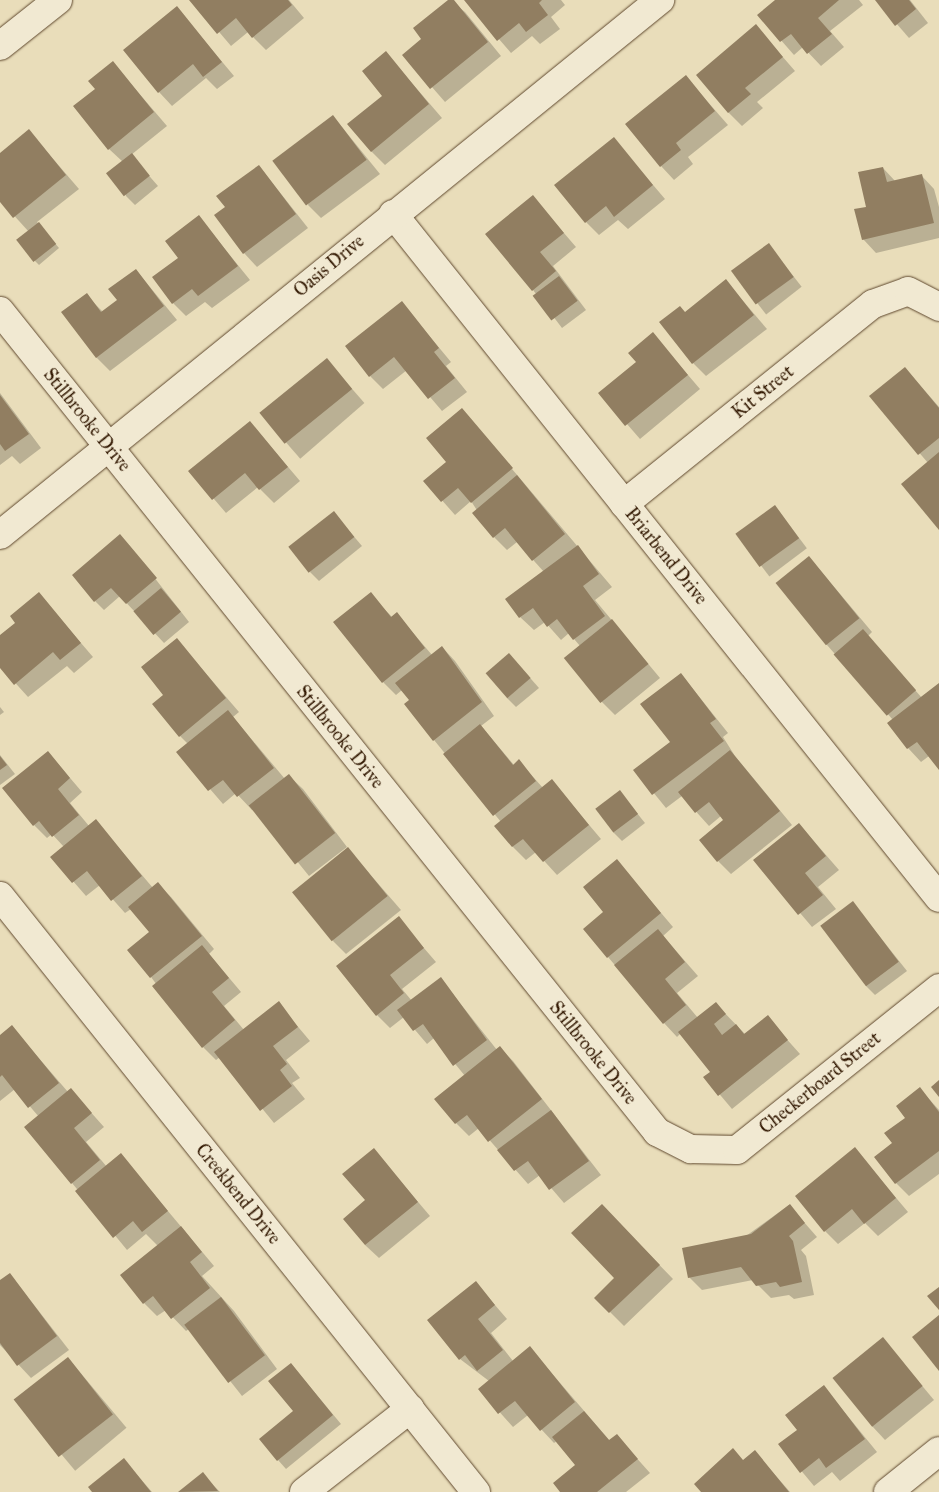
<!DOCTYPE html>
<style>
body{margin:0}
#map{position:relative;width:939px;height:1492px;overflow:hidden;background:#e9ddba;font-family:"IM FELL Great Primer",serif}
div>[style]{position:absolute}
.shadow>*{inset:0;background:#0003;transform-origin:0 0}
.building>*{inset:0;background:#917e61;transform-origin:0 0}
.roads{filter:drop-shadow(0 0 1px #5f482e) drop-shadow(0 0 1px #5f482e)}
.street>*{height:28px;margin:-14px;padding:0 14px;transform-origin:14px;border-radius:14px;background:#f1e9d2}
.secondary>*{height:28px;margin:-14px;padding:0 14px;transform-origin:14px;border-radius:14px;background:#f1e9d2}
span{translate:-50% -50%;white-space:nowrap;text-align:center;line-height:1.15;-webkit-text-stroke:4px #f1e9d2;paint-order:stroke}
.street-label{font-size:18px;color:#311700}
</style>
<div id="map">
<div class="shadow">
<div style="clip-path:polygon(192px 0,289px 0,304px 18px,266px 50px,248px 32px,231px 46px)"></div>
<div style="clip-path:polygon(450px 0,465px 12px,501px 56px,445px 102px,404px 55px,423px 39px)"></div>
<div style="clip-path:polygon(465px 0,561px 0,565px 5px,551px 17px,560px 29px,540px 44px,532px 36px,511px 53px)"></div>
<div style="clip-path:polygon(777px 0,859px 0,863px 5px,830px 31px,844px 47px,821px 66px,803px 47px,794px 55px,759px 15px)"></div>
<div style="clip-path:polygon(876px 0,910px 0,928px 23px,909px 38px)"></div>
<div style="clip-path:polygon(177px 8px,234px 76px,217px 89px,206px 78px,172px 106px,159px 92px)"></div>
<div style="clip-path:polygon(756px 26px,795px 71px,757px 102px,763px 108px,742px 126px,728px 112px)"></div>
<div style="clip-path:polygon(386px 53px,442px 118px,385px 165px,371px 151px,383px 96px)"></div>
<div style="clip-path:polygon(113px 63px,167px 126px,131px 155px,158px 186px,135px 205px,126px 196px,123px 162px,109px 149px,96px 89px)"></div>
<div style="clip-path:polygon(686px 77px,728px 125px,688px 157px,693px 164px,674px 180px,661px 166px)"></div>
<div style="clip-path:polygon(333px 116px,380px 174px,321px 218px,308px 205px)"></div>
<div style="clip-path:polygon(29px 131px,79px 189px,37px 222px,59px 248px,39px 265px,35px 261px,29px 232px,0 200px,0 154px)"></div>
<div style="clip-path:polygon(614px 139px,665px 199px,628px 229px,618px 220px,599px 235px,586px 222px)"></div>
<div style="clip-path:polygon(259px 166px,308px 228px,257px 267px,244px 253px,226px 207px)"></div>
<div style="clip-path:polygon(883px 168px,896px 182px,921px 175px,934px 189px,939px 207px,939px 238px,876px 253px,863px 239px,868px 207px)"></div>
<div style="clip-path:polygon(533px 197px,576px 247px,553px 266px,586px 310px,562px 328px,533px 290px)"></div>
<div style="clip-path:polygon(199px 217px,250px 280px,212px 308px,205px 302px,186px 316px,173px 303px,179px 258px)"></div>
<div style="left:769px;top:245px;width:53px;height:45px;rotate:52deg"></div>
<div style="clip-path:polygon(136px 270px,177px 320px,110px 371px,96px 357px,86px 295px,103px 312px,119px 300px)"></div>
<div style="clip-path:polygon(726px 281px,767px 329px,706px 376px,693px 363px,685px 313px)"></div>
<div style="clip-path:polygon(402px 303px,451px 362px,446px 366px,467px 392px,442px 411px,407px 370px,383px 389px,370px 376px)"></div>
<div style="clip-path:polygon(653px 334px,700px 389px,640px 439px,600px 393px,638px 362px)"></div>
<div style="left:327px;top:360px;width:57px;height:85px;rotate:49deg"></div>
<div style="clip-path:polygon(905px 368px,939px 407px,939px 528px,928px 463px,871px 396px)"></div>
<div style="clip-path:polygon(0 393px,41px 448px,20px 464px,12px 456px,0 465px)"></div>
<div style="clip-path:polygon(462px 410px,612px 587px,595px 600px,660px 678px,615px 715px,602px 702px,580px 646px,569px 633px,561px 640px,545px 622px,534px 630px,520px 617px,544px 572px,517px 542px,507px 550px,494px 537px,471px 501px,455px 515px,425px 481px,448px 462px)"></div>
<div style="clip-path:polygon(250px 422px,300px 481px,274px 503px,258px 487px,226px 513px,190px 471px)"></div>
<div style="left:775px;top:506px;width:53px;height:47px;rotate:53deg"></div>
<div style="clip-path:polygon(334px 513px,362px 546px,319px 581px,310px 572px)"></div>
<div style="clip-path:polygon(129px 545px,189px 622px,164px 643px,120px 596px,104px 610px,95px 601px)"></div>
<div style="clip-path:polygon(809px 557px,872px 632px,868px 636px,922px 698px,939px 685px,939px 768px,929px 756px,921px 762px,908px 748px,889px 723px,893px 720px,827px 645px)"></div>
<div style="clip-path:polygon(39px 594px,93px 657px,74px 673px,67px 666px,28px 697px,0 666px,0 637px,17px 623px)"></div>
<div style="clip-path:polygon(370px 594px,392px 617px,397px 614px,432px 655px,442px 647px,455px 661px,494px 716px,481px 726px,514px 765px,519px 761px,543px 788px,552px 781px,601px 839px,557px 875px,536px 852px,526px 860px,513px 847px,496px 826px,501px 822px,434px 740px,410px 700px,402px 690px,396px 695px,383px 682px)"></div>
<div style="clip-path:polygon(177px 640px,239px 712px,233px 717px,285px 779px,289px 776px,303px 789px,347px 847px,309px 876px,254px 808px,252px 810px,236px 793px,223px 804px,178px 752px,188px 744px,180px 736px,165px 695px)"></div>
<div style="clip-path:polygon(509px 654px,539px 688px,516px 707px,507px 698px)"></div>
<div style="clip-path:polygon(681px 674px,728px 733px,723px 737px,735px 756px,792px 825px,731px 874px,718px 861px,725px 820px,721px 816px,709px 826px,682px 796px,666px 808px,635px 770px,672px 742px)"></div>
<div style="clip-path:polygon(0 707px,4px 712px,0 715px)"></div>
<div style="clip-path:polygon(48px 752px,82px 792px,70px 803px,89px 826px,96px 821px,153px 888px,158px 884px,171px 897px,214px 949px,209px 954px,241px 992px,224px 1006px,244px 1030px,278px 1003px,310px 1041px,286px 1060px,300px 1078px,292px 1083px,305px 1099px,274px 1123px,220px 1057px,216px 1060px,203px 1047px,151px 977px,151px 932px,131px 909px,125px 913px,100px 885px,86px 896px,52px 857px,64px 847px,52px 834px,47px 838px,34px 825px)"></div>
<div style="clip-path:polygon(0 755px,15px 774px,0 785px)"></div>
<div style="clip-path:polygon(620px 792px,645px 823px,622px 841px,613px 832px)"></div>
<div style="clip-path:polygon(799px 824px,839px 870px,818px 887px,836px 909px,812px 927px,755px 860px)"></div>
<div style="clip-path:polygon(348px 849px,401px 910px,346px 954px,333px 941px)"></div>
<div style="clip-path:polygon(617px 861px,673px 927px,663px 936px,698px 976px,677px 993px,698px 1018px,716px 1004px,745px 1034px,767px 1017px,800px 1054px,732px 1109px,705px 1077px,711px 1072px,681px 1033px,677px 1037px,664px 1023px,608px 957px,605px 912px)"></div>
<div style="clip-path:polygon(853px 903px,907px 971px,875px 995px,866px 986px)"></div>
<div style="clip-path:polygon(398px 918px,436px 962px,402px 989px,412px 1001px,441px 979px,497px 1050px,500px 1048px,513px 1061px,601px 1175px,564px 1203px,540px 1175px,528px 1184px,479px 1128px,469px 1136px,456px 1123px,465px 1076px,434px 1038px,427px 1044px,404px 1017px,390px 1028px,377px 1015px)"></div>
<div style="clip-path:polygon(12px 1027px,68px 1092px,71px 1090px,104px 1127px,86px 1142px,107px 1167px,121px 1155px,214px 1266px,202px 1276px,234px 1311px,277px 1369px,242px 1396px,189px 1329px,186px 1331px,166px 1310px,157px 1316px,144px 1303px,158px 1246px,146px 1234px,127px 1250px,72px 1183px,39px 1117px,15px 1089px,0 1101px,0 1036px)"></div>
<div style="clip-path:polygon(920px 1089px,939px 1110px,939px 1174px,909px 1196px,896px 1183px,894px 1143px)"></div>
<div style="clip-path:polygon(855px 1149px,908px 1212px,878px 1236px,865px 1223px,838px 1244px,825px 1231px)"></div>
<div style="clip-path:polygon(374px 1150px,430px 1216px,379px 1258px,365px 1245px,366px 1201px)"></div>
<div style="clip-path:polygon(789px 1205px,817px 1237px,801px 1250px,806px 1256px,814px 1295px,794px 1299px,789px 1295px,771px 1298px,753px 1280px,702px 1290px,689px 1277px)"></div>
<div style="clip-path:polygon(615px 1219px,673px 1279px,624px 1326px,596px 1298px,616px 1278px)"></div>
<div style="clip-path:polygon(10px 1274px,69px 1350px,31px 1378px,0 1345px,0 1281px)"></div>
<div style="clip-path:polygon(476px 1283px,507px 1319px,491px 1333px,513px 1361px,530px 1348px,610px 1441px,617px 1436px,650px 1473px,626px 1492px,562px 1492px,577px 1465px,557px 1441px,554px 1443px,528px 1415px,513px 1427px,479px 1389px,489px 1381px,460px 1359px)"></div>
<div style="clip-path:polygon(883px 1339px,934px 1400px,885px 1440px,872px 1426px)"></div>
<div style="left:68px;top:1358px;width:91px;height:67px;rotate:50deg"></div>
<div style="clip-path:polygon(291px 1364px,341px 1424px,286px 1469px,278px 1460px,294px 1411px)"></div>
<div style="clip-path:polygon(824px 1387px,877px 1452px,840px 1481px,832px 1472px,814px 1486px,779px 1444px,799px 1430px)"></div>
<div style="clip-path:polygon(755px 1452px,790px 1492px,702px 1492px,744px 1461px)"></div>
<div style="clip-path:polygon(124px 1460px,152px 1492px,94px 1492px)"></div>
<div style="clip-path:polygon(202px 1474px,220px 1492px,180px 1492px)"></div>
</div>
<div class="building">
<div style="clip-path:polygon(189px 0,288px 0,292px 5px,252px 38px,236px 18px,217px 34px)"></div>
<div style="clip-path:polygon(448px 0,454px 0,488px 42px,430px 89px,402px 55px,421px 39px,413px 28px)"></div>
<div style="clip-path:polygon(464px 0,542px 0,539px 3px,548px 15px,526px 32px,519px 23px,497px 41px)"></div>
<div style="clip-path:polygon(775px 0,839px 0,818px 18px,832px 34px,807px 54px,791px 34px,780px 42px,757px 15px)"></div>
<div style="clip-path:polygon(875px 0,909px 0,916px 9px,895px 26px)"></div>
<div style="clip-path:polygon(177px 6px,222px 62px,203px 77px,193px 64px,158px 93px,123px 50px)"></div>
<div style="clip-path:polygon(756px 24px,783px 57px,745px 88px,751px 94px,728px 113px,696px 75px)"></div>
<div style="clip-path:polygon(386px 51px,429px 104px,371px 152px,347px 124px,382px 96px,362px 71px)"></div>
<div style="clip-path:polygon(113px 61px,154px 112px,108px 150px,73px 106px,95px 89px,88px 81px)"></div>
<div style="clip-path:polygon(686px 75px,715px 111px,676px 143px,681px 150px,660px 167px,625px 124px)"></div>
<div style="left:333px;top:115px;width:56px;height:76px;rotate:53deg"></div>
<div style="clip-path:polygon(29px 129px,66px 175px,13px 218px,0 202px,0 153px)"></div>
<div style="clip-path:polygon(614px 137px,653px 185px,614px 217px,606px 206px,585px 223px,554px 185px)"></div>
<div style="left:132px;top:153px;width:29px;height:33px;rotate:52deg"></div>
<div style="clip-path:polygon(259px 165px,296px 214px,243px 254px,214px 215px,225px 207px,216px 196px)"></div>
<div style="clip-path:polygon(883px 167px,887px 182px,922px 174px,934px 223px,862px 240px,854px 209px,866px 207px,858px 172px)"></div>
<div style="clip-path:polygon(533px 195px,564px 233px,540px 252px,556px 271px,532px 291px,485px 234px)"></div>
<div style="clip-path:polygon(199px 215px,238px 266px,198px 296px,192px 289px,172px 304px,152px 277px,178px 258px,165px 241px)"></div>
<div style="left:39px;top:222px;width:28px;height:29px;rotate:52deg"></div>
<div style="left:769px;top:243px;width:42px;height:47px;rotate:54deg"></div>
<div style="clip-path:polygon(136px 269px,164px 306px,96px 358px,61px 312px,87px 293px,101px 312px,117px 300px,108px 289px)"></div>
<div style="left:559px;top:276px;width:31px;height:33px;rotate:53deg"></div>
<div style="clip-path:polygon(726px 279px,754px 315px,692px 364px,659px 322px,680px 306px,685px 312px)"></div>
<div style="clip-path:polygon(402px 301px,439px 348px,434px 352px,455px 378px,428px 399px,394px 357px,369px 377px,345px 346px)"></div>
<div style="clip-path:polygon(653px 332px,688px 375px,625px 426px,598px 393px,636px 362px,628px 353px)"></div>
<div style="left:327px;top:358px;width:40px;height:87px;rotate:51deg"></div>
<div style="clip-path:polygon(905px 367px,939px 408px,939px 438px,918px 455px,869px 396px)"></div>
<div style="clip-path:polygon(0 395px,29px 434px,5px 451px,0 444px)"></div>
<div style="clip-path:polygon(462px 408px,513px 468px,471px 503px,458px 488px,441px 502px,423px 481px,446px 462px,426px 438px)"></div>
<div style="clip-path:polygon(250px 421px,288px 467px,259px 490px,245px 473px,212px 500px,188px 471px)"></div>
<div style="clip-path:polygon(939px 452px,939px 530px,901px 484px)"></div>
<div style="clip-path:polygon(517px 475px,565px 534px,532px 561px,505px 528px,493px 538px,472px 513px)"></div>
<div style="left:775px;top:505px;width:41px;height:49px;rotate:54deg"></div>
<div style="left:334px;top:511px;width:33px;height:58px;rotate:52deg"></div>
<div style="clip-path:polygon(120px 534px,157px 578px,126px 604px,111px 588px,94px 602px,72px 575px)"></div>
<div style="clip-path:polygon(578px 545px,599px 574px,583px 586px,605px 616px,573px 640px,557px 619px,547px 627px,533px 608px,519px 618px,505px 599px)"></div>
<div style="left:809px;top:556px;width:80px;height:43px;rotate:51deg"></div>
<div style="left:161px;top:588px;width:31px;height:36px;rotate:50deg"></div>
<div style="clip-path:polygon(39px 592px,81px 643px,60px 660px,53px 652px,14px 685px,0 668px,0 635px,15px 623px,10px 616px)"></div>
<div style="clip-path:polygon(371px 592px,391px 617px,397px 612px,425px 648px,382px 683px,333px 622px)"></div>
<div style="left:612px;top:619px;width:58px;height:62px;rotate:51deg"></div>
<div style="left:863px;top:629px;width:81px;height:39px;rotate:49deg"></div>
<div style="clip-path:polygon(177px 638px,226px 698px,179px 737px,152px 704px,163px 695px,141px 667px)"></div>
<div style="clip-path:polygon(442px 646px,482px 702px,433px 741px,404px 704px,409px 700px,395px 683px)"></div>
<div style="left:509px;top:653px;width:33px;height:31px;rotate:49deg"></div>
<div style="clip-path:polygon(681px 673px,716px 719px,710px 723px,724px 741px,652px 795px,633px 770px,670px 742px,640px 704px)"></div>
<div style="clip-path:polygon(939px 683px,939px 770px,917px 742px,907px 749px,887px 723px)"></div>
<div style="clip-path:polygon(228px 710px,274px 768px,237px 797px,223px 780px,208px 791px,176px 752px)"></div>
<div style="clip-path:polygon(480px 724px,513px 765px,519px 759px,536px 781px,493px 816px,443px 754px)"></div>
<div style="clip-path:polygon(730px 750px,780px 811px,717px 862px,699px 840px,723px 820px,709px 802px,695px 813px,678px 792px)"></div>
<div style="clip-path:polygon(48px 751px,70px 778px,58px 789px,79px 815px,52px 837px,39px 821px,33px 826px,2px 788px)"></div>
<div style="clip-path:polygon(0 756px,7px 765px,0 770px)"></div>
<div style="left:289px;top:774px;width:75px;height:51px;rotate:52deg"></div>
<div style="clip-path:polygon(552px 779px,589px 825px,543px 862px,523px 839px,512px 847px,494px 826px)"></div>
<div style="left:620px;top:790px;width:30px;height:31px;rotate:53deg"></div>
<div style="clip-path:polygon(96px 819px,142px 876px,111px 901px,87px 871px,72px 883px,50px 857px)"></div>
<div style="clip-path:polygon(799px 823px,826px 856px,805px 873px,823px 895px,798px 915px,753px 860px)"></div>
<div style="left:348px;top:847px;width:63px;height:72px;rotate:51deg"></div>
<div style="clip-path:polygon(617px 859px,661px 913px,607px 958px,583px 929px,603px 912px,583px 887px)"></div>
<div style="clip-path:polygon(158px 882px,202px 936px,150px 978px,127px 950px,149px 932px,128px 907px)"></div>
<div style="left:853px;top:901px;width:76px;height:41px;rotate:53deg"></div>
<div style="clip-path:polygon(399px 916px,424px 948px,390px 975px,404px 993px,376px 1016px,336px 966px)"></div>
<div style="clip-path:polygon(658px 929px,685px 962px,665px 979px,686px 1005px,663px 1024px,614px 965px)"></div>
<div style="clip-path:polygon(202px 945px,229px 978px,212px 992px,235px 1020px,202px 1048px,152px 986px)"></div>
<div style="clip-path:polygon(441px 977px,487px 1040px,453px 1066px,423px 1024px,413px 1031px,397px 1010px)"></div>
<div style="clip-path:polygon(279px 1001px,298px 1027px,273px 1046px,287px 1064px,280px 1070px,292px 1086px,260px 1111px,214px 1052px)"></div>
<div style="clip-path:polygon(716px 1002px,726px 1014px,714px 1024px,722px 1035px,736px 1024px,744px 1034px,768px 1015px,788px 1040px,718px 1096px,703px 1077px,710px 1072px,678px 1032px)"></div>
<div style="clip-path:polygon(12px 1025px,59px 1083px,28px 1108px,2px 1075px,0 1077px,0 1035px)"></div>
<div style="clip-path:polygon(500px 1046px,542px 1099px,488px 1142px,467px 1115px,455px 1124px,434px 1099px)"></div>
<div style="clip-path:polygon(939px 1080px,939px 1097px,931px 1087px)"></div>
<div style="clip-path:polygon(920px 1087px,939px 1112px,939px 1151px,895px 1184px,874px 1157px,892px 1143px,884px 1133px,905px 1118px,896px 1106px)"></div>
<div style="clip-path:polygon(71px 1088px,92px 1113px,74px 1128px,100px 1160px,71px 1184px,24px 1127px)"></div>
<div style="clip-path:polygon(551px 1110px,589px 1161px,549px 1190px,528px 1161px,514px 1171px,497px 1150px)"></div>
<div style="clip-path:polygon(855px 1147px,896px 1198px,864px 1224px,852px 1209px,824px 1232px,795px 1196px)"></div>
<div style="clip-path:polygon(374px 1148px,418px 1202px,365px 1245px,343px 1219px,365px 1200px,342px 1174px)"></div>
<div style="clip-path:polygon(121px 1153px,168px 1211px,142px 1232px,133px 1221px,113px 1238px,75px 1191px)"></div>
<div style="clip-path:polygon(602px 1204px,660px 1265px,609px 1313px,594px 1298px,614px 1278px,571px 1233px)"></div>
<div style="clip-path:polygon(790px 1204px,805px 1223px,789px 1236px,793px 1241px,802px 1282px,780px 1287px,776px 1282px,756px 1286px,741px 1267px,688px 1278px,682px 1248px,751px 1234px)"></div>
<div style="clip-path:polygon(181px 1226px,202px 1252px,190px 1262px,210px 1288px,171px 1319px,153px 1296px,143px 1304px,120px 1275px)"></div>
<div style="clip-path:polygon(10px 1273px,57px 1336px,17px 1366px,0 1343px,0 1280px)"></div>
<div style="clip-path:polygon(476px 1281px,495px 1305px,478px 1319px,503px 1350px,477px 1371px,465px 1355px,459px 1360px,427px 1320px)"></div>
<div style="clip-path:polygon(939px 1287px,939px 1310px,927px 1296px)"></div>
<div style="left:221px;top:1297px;width:73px;height:46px;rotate:53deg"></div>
<div style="clip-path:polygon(939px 1315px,939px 1371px,912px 1337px)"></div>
<div style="left:883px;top:1337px;width:63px;height:65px;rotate:51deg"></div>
<div style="clip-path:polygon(530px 1346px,575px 1402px,540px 1431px,515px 1401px,498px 1414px,478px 1389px)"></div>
<div style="left:68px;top:1357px;width:73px;height:69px;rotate:52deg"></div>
<div style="clip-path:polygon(291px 1363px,333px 1415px,277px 1461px,259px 1439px,293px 1411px,268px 1381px)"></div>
<div style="clip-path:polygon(824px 1385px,865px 1439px,826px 1468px,819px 1458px,800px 1473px,778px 1444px,797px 1430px,785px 1415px)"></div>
<div style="clip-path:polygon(584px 1411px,609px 1440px,617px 1434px,638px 1459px,597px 1492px,560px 1492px,553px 1483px,575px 1465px,552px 1437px)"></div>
<div style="clip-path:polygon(733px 1448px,743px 1460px,755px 1450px,789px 1492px,701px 1492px,694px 1484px)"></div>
<div style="clip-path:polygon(124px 1458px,151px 1492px,92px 1492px,88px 1487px)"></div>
<div style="clip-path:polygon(203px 1472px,218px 1491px,178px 1492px)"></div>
</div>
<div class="roads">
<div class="street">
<div style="left:393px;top:214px;width:875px;rotate:51.4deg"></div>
<div style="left:0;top:311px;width:1052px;rotate:51.33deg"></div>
<div style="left:657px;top:1132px;width:38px;rotate:27deg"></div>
<div style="left:691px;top:1149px;width:46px;rotate:1.2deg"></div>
<div style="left:737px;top:1150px;width:259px;rotate:-38.7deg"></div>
<div style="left:624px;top:504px;width:319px;rotate:-38.8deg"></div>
<div style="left:873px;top:304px;width:37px;rotate:-20deg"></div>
<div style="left:908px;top:291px;width:35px;rotate:27deg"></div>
<div style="left:0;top:535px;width:850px;rotate:-39.03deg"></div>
<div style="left:0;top:896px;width:763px;rotate:51.39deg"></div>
<div style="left:304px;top:1492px;width:135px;rotate:-38.1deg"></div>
<div style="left:888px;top:1492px;width:65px;rotate:-38.8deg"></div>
</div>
<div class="secondary">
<div style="left:0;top:46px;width:74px;rotate:-38.4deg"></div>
</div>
</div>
<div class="street-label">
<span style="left:329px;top:266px;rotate:-40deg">Oasis Drive</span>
<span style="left:763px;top:392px;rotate:-39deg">Kit Street</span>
<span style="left:87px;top:420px;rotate:51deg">Stillbrooke Drive</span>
<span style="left:666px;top:556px;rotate:51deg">Briarbend Drive</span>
<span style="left:340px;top:737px;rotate:51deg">Stillbrooke Drive</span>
<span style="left:593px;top:1053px;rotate:51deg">Stillbrooke Drive</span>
<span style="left:820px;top:1083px;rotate:-39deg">Checkerboard Street</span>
<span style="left:238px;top:1194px;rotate:51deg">Creekbend Drive</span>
</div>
</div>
